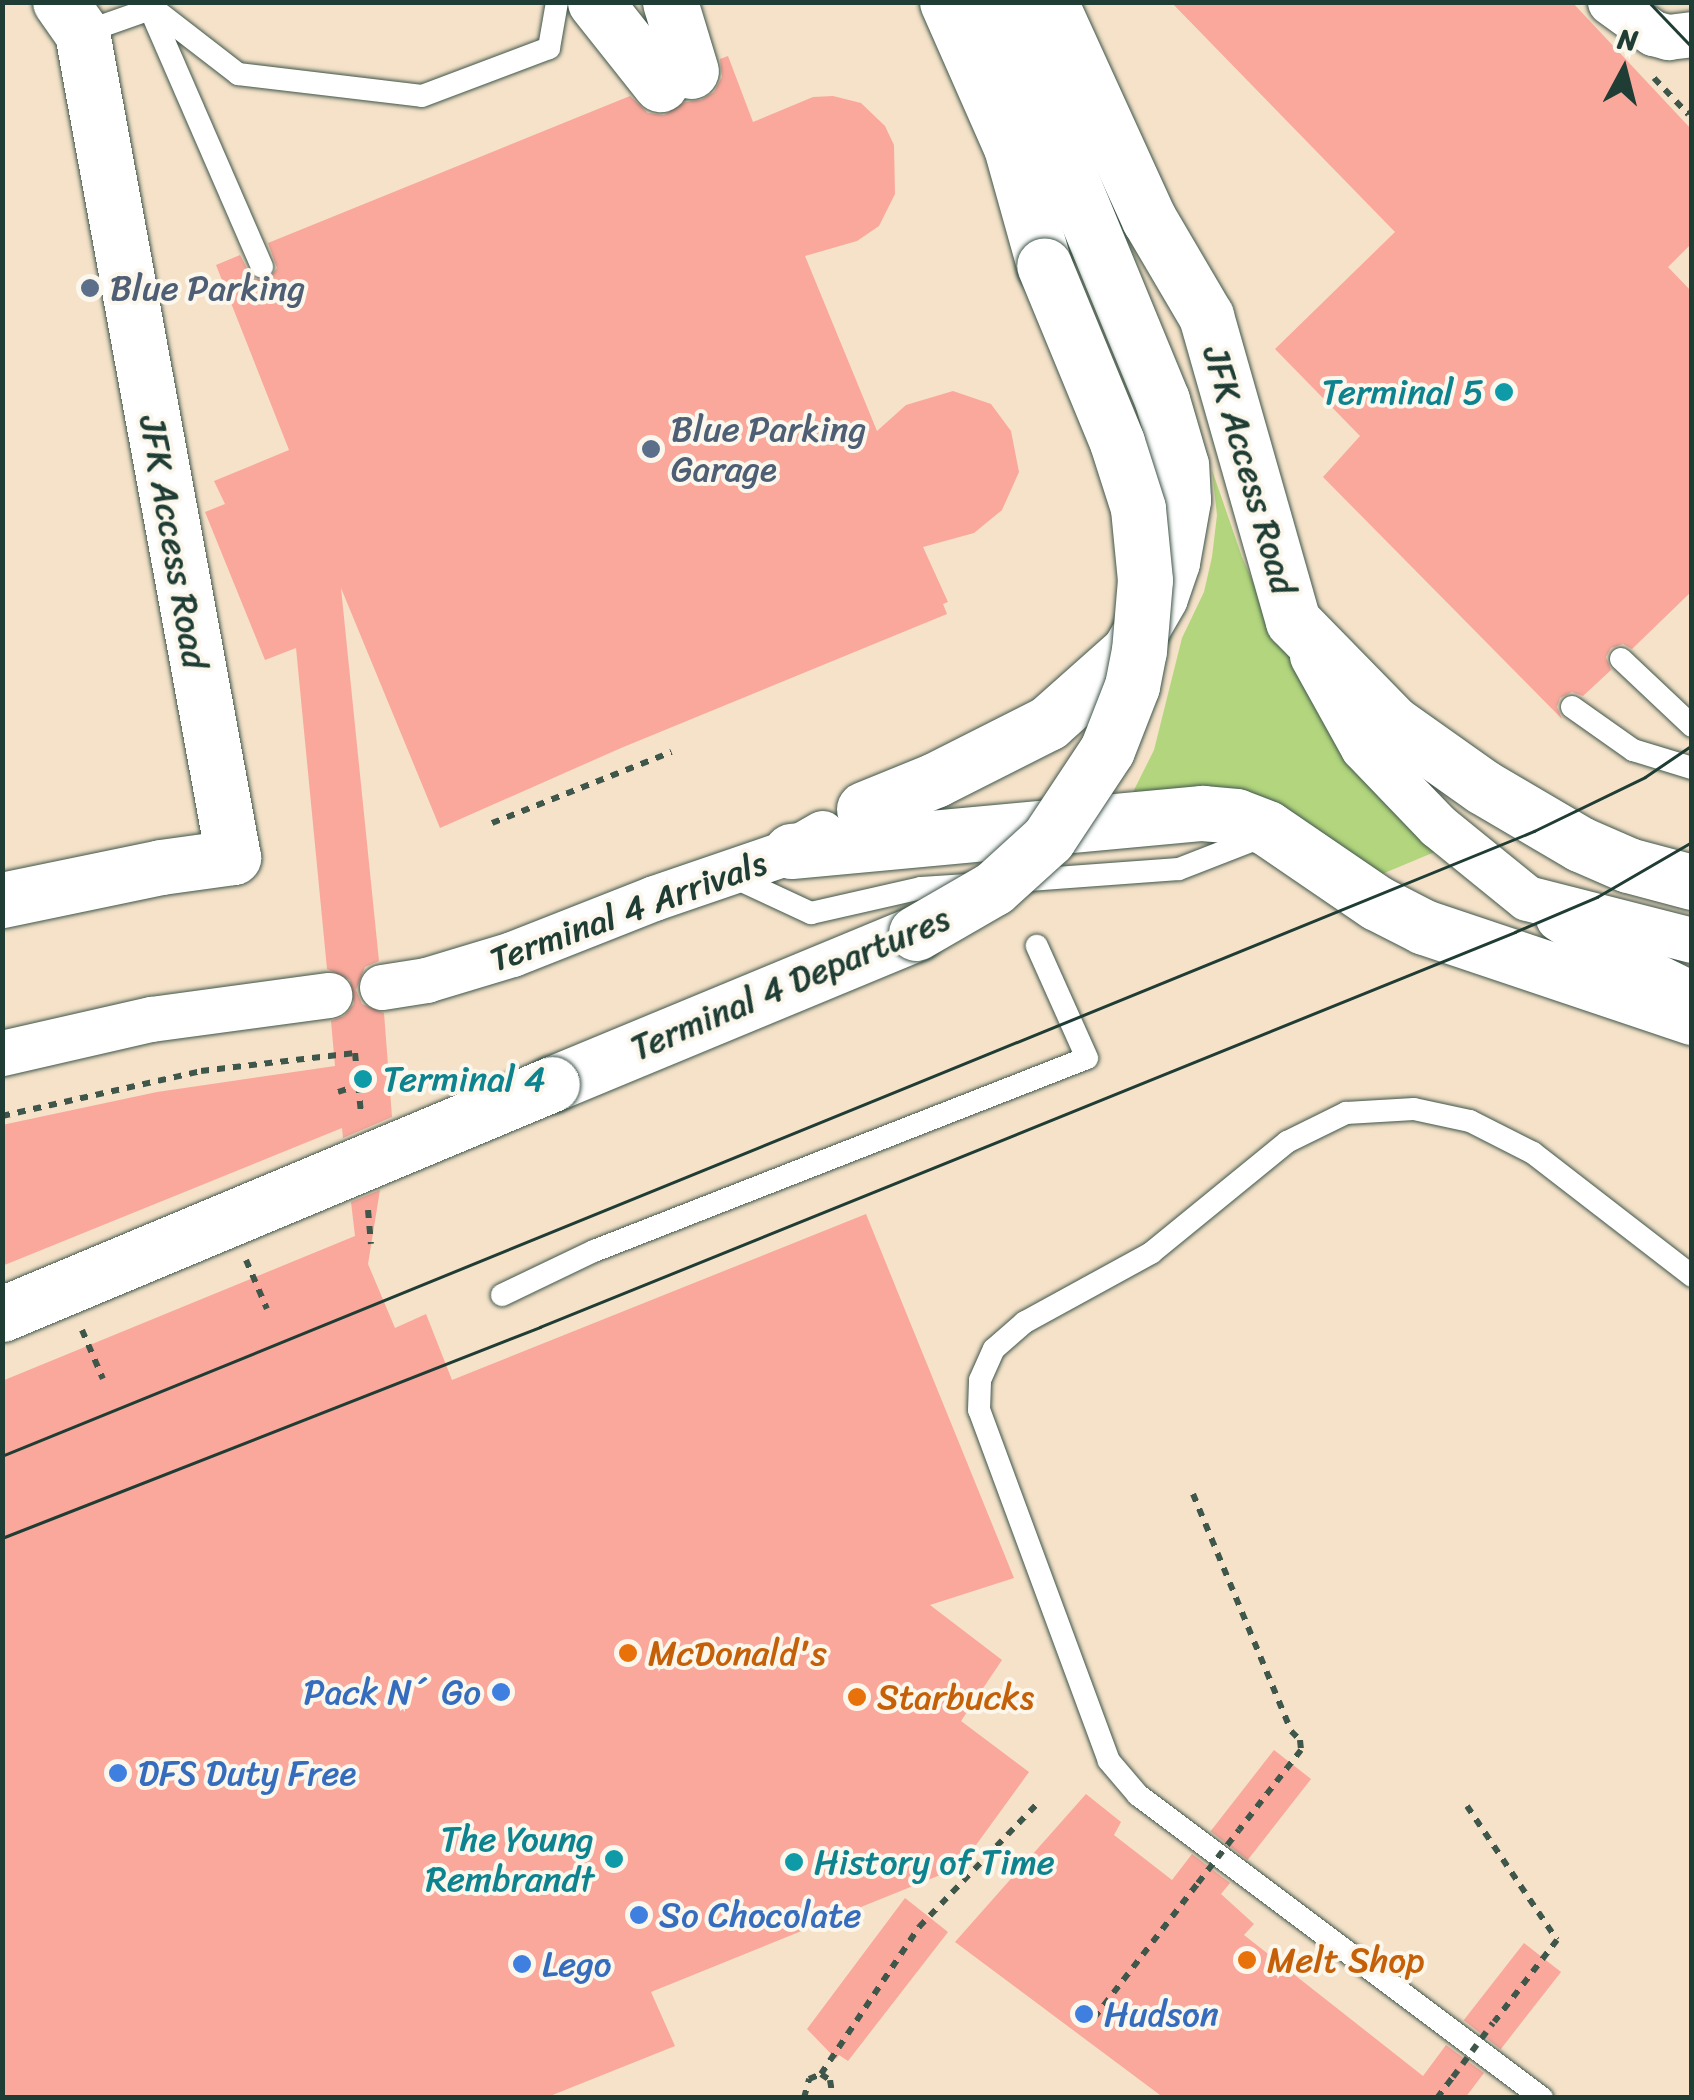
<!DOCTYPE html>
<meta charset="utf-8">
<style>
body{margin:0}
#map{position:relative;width:1694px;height:2100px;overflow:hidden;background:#f5e2c9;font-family:Sriracha,sans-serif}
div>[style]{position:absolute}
.green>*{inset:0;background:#b2d57d}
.building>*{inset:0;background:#faa89c;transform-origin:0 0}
.path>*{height:6px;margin-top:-3px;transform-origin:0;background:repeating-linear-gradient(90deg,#3f564a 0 8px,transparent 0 16px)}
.roads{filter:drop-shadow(0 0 2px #3f564a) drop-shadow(0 0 2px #3f564a)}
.service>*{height:22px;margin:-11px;padding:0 11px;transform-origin:11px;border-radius:11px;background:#fff}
.minor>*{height:45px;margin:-22.5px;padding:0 22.5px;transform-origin:22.5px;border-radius:22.5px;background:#fff}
.tertiary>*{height:55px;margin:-27.5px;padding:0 27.5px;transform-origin:27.5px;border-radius:27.5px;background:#fff}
.motorway>*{height:55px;margin:-27.5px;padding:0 27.5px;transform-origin:27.5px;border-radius:27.5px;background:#fff}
.tram>*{height:2.5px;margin:-1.25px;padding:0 1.25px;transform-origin:1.25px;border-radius:1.25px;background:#1f3d34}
.path-bridge>*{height:6px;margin-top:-3px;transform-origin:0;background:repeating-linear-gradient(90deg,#3f564a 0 8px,transparent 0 16px)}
.bridges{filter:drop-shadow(0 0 2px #3f564a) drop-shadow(0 0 2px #3f564a)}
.tertiary-bridge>*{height:55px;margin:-27.5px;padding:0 27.5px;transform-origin:27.5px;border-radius:27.5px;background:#fff}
.dots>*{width:28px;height:28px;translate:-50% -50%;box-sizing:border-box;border:5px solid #fbf7ec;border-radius:50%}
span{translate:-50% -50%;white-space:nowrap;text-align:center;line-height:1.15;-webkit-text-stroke:8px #fbf7ec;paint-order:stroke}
.service-label{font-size:35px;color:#4e5e75}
.left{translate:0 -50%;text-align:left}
.culture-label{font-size:35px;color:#0d838f}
.right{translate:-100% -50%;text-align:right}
.street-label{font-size:35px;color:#1f3d34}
.food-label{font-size:35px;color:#c56008}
.shop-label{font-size:35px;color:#366cbe}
.frame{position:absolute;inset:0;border:5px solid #1f3d34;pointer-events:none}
.north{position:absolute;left:1574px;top:20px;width:100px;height:100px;-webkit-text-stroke:8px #fbf7ec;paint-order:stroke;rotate:7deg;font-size:28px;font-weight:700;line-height:40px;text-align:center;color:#1f3d34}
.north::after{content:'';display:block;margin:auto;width:35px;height:45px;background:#1f3d34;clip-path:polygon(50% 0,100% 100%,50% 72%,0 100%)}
</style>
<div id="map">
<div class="green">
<div style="clip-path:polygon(1212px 470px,1242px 557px,1277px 636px,1437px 851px,1375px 877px,1131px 796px,1154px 750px,1182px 638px,1204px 592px,1212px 557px,1217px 515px)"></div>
</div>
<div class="building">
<div style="clip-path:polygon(1171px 2px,1572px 2px,1692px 130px,1692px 243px,1668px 267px,1692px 292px,1692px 591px,1632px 649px,1623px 644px,1611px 648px,1606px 657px,1611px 670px,1583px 696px,1572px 692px,1560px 698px,1557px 707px,1562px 719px,1323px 477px,1360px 436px,1275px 349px,1395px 232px)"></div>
<div style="clip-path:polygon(728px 56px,753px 122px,813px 97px,833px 96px,861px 103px,885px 126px,894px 145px,895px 194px,879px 226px,857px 241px,805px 256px,877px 431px,906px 405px,953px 391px,991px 404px,1011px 431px,1019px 472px,1002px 510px,974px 533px,923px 547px,948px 602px,943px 604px,947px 614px,621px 748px,440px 828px,341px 588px,379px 961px,365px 967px,356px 990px,362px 1004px,384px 1013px,392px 1117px,343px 1138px,342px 1128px,2px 1266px,2px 1125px,157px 1092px,335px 1066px,331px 1021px,344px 1016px,354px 1004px,350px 980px,327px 969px,296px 648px,265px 660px,205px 512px,225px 504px,214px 481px,289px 450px,216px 265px,240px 255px,252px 278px,267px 281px,277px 268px,268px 243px,630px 96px,648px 113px,664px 115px,685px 102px,701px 100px,714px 92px,722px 77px,720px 59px)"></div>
<div style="clip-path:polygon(380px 1190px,368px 1264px,395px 1328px,426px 1314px,452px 1380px,866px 1214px,1014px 1578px,930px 1605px,1002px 1660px,961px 1721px,1029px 1772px,960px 1867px,651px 1992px,675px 2046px,545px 2098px,2px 2098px,2px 1381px,355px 1236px,351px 1202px)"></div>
<div style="left:1274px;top:1750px;width:47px;height:103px;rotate:38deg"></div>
<div style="clip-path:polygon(1086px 1794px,1121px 1822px,1114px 1835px,1172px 1880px,1192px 1854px,1230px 1883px,1221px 1894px,1254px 1924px,1244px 1935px,1423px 2076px,1446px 2045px,1484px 2073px,1465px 2098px,1164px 2098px,955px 1942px)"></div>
<div style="clip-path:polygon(905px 1898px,948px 1932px,848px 2061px,839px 2055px,836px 2059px,807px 2029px)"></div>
<div style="left:1524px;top:1943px;width:47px;height:98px;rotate:38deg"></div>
</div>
<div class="path">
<div style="left:1654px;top:78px;width:50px;rotate:46.6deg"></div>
<div style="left:1688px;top:114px;width:4px;rotate:-27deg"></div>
<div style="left:492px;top:823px;width:193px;rotate:-21.6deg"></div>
<div style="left:338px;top:1092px;width:22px;rotate:-18deg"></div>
<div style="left:2px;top:1116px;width:204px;rotate:-12.7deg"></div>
<div style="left:201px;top:1071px;width:155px;rotate:-6.7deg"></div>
<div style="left:355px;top:1053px;width:60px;rotate:84.3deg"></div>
<div style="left:368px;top:1210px;width:34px;rotate:85deg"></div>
<div style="left:246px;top:1260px;width:53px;rotate:66.8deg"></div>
<div style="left:82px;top:1330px;width:53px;rotate:66.8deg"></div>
<div style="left:1193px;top:1494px;width:256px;rotate:67.5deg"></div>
<div style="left:1291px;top:1731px;width:13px;rotate:45deg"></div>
<div style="left:1300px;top:1740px;width:10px;rotate:84deg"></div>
<div style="left:1301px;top:1750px;width:101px;rotate:127.8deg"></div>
<div style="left:1467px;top:1806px;width:161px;rotate:56.1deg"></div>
<div style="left:1557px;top:1940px;width:103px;rotate:127.5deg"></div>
<div style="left:1094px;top:2018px;width:170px;rotate:-52.4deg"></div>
<div style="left:821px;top:2074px;width:11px;rotate:34deg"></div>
<div style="left:830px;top:2080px;width:18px;rotate:81deg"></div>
<div style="left:804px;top:2098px;width:20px;rotate:-75deg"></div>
<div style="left:809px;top:2079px;width:13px;rotate:-23deg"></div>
<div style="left:821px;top:2074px;width:177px;rotate:-56.3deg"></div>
<div style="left:919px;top:1927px;width:172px;rotate:-46.2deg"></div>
<div style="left:1437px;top:2098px;width:26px;rotate:-53deg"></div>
</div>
<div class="roads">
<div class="service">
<div style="left:145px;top:2px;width:118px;rotate:37.7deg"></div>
<div style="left:238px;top:74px;width:185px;rotate:6.8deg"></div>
<div style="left:422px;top:96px;width:136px;rotate:-20.7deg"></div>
<div style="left:549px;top:48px;width:47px;rotate:-80.1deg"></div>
<div style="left:82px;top:33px;width:72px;rotate:-19.4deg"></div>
<div style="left:150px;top:9px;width:281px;rotate:66.5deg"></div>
<div style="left:1621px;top:659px;width:98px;rotate:43.3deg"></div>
<div style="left:1572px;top:707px;width:75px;rotate:35.2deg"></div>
<div style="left:1633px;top:750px;width:62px;rotate:17deg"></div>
<div style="left:727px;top:874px;width:93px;rotate:24.9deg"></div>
<div style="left:811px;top:913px;width:113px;rotate:-12.8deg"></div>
<div style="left:921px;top:888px;width:47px;rotate:-3.7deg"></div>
<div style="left:1015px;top:881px;width:164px;rotate:-4.2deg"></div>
<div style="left:1179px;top:869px;width:93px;rotate:-21.3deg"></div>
<div style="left:502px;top:1295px;width:102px;rotate:-25.6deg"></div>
<div style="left:594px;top:1251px;width:529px;rotate:-21.38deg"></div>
<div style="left:1087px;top:1058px;width:123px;rotate:-114.1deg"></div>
<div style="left:1542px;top:2098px;width:505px;rotate:-143.13deg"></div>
<div style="left:1138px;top:1795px;width:45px;rotate:-130.5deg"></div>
<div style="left:1109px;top:1761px;width:374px;rotate:-110.3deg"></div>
<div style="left:979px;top:1410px;width:30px;rotate:-88deg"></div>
<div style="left:980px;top:1380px;width:34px;rotate:-66deg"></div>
<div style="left:994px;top:1349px;width:41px;rotate:-41.1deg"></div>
<div style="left:1025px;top:1322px;width:144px;rotate:-28.7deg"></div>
<div style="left:1151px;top:1253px;width:176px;rotate:-39.2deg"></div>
<div style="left:1287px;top:1142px;width:66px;rotate:-26.2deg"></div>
<div style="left:1346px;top:1113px;width:68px;rotate:-3.4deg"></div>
<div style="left:1414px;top:1109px;width:57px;rotate:12.1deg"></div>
<div style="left:1470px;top:1121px;width:71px;rotate:26.9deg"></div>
<div style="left:1533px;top:1153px;width:201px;rotate:37.7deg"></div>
</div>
<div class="minor">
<div style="left:1610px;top:2px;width:53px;rotate:35.8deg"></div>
<div style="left:1653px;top:33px;width:16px;rotate:15deg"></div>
<div style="left:1668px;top:37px;width:24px;rotate:-7deg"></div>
<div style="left:1312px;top:656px;width:105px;rotate:61deg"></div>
<div style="left:1363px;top:748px;width:108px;rotate:46.1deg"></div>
<div style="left:1438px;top:826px;width:114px;rotate:39deg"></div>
<div style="left:1527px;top:898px;width:170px;rotate:14.3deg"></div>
<div style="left:1558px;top:918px;width:80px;rotate:32.7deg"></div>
<div style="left:1625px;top:961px;width:75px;rotate:26.2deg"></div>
<div style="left:382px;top:987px;width:45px;rotate:-9deg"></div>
<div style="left:426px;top:980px;width:90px;rotate:-16.8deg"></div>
<div style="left:512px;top:954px;width:153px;rotate:-21.5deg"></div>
<div style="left:654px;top:898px;width:145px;rotate:-18.9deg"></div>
<div style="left:791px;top:851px;width:36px;rotate:-30deg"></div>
<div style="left:2px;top:1053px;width:153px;rotate:-12.9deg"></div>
<div style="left:151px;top:1019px;width:180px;rotate:-7.7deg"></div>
</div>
<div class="tertiary">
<div style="left:670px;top:2px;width:72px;rotate:73.1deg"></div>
<div style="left:1206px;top:316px;width:317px;rotate:74.1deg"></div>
<div style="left:1293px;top:621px;width:144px;rotate:45.6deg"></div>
<div style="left:1394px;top:724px;width:109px;rotate:35.3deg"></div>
<div style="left:1483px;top:787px;width:113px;rotate:30.4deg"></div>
<div style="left:1580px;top:844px;width:52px;rotate:23.6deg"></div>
<div style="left:1628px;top:865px;width:66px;rotate:14.9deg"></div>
<div style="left:864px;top:809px;width:77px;rotate:-22.2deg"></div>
<div style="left:791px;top:851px;width:413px;rotate:-5.3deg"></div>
<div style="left:1202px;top:813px;width:34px;rotate:5deg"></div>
<div style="left:1236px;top:816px;width:33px;rotate:21deg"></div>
<div style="left:1267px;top:828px;width:133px;rotate:34.3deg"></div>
<div style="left:1377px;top:903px;width:53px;rotate:27.1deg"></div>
<div style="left:1424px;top:927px;width:283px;rotate:18.6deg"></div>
<div style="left:2px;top:900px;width:162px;rotate:-11.7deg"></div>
<div style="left:161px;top:867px;width:73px;rotate:-7.9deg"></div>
<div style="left:233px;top:857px;width:838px;rotate:-100.38deg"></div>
<div style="left:82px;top:33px;width:38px;rotate:-125deg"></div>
<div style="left:552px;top:1084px;width:394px;rotate:-22.5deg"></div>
</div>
<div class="motorway">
<div style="left:595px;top:2px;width:105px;rotate:51.6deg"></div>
<div style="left:947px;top:2px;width:158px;rotate:66.2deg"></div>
<div style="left:1011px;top:147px;width:123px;rotate:74.4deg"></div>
<div style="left:1050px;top:2px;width:239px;rotate:65.5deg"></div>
<div style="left:1149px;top:219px;width:113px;rotate:59.6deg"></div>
<div style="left:935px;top:780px;width:127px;rotate:-26.8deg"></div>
<div style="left:1048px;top:723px;width:108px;rotate:-41.6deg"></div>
<div style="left:1129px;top:651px;width:62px;rotate:-60.1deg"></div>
<div style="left:1160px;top:597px;width:37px;rotate:-71deg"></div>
<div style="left:1172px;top:562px;width:63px;rotate:-79.9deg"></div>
<div style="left:1183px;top:500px;width:35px;rotate:-93deg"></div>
<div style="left:1181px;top:465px;width:68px;rotate:-106.3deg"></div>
<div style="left:1162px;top:400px;width:360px;rotate:-112.4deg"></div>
<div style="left:1025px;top:67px;width:73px;rotate:-116.9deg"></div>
</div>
</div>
<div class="tram">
<div style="left:1649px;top:2px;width:62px;rotate:46.3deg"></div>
<div style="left:2px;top:1456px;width:1655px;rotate:-22.19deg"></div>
<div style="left:1534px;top:831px;width:123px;rotate:-25.9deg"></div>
<div style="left:1645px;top:777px;width:57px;rotate:-34.2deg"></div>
<div style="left:2px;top:1538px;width:578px;rotate:-21.41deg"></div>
<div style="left:540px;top:1327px;width:1052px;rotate:-22.05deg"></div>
<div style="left:1515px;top:932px;width:89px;rotate:-23.1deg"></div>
<div style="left:1597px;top:897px;width:110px;rotate:-30.1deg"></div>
</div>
<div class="path-bridge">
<div style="left:1198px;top:1883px;width:67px;rotate:-52.3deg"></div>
<div style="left:1453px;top:2077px;width:67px;rotate:-53.5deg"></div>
</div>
<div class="bridges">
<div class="tertiary-bridge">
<div style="left:916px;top:933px;width:90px;rotate:-30deg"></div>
<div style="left:994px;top:888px;width:73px;rotate:-42.2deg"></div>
<div style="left:1048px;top:839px;width:107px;rotate:-56.5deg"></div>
<div style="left:1107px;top:750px;width:69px;rotate:-68.7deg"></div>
<div style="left:1132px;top:686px;width:36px;rotate:-79deg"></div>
<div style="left:1139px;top:651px;width:71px;rotate:-85.2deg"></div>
<div style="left:1145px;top:580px;width:72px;rotate:-95.6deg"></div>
<div style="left:1138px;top:508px;width:69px;rotate:-107.7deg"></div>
<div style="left:1117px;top:442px;width:191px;rotate:-112.4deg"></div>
<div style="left:2px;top:1314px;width:596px;rotate:-22.69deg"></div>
</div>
</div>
<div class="dots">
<div style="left:90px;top:288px;background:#5c6f8a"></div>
<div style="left:1504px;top:392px;background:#0f9aa8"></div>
<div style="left:651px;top:449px;background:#5c6f8a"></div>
<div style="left:363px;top:1079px;background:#0f9aa8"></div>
<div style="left:628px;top:1653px;background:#e8710a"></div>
<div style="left:501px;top:1692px;background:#3f7fe0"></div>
<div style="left:857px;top:1697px;background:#e8710a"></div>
<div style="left:118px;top:1773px;background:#3f7fe0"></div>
<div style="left:614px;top:1859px;background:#0f9aa8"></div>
<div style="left:794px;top:1862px;background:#0f9aa8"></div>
<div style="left:639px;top:1915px;background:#3f7fe0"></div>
<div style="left:1247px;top:1960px;background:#e8710a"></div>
<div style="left:522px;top:1964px;background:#3f7fe0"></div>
<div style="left:1084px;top:2014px;background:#3f7fe0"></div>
</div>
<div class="service-label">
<span class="left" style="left:110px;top:288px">Blue Parking</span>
<span class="left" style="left:671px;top:449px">Blue Parking<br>Garage</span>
</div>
<div class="culture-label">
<span class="right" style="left:1484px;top:392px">Terminal 5</span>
<span class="left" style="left:383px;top:1079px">Terminal 4</span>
<span class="right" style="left:594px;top:1859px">The Young<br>Rembrandt</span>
<span class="left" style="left:814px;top:1862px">History of Time</span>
</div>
<div class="street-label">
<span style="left:1250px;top:470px;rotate:74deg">JFK Access Road</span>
<span style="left:174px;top:542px;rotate:80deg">JFK Access Road</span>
<span style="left:628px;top:911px;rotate:-20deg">Terminal 4 Arrivals</span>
<span style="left:790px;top:983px;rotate:-23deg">Terminal 4 Departures</span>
</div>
<div class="food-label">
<span class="left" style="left:648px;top:1653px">McDonald's</span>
<span class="left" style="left:877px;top:1697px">Starbucks</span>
<span class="left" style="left:1267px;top:1960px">Melt Shop</span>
</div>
<div class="shop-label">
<span class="right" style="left:481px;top:1692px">Pack N´ Go</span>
<span class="left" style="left:138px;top:1773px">DFS Duty Free</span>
<span class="left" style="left:659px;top:1915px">So Chocolate</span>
<span class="left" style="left:542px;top:1964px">Lego</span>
<span class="left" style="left:1104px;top:2014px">Hudson</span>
</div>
<div class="frame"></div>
<div class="north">N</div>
</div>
